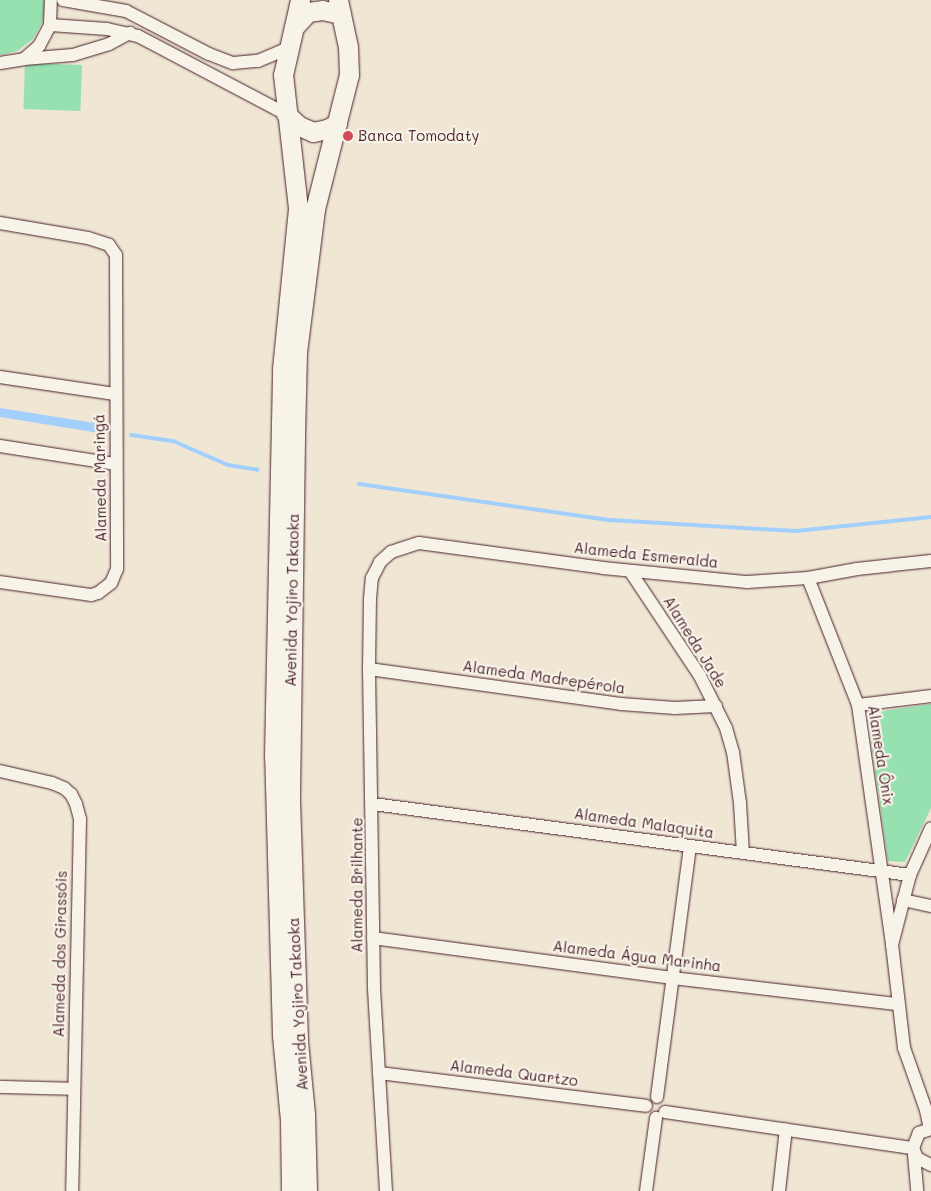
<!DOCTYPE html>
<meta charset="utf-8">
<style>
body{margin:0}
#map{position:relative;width:931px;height:1191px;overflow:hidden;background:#efe6d4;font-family:Mali,sans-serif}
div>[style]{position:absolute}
.green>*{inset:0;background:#97e0af;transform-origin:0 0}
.water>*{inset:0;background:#a3cffd;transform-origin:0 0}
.stream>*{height:4px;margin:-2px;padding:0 2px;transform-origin:2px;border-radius:2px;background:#a3cffd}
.roads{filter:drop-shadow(0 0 1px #4a1f2b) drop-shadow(0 0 1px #4a1f2b)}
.minor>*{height:12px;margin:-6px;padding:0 6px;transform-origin:6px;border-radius:6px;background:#f7f3e8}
.secondary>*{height:19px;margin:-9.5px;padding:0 9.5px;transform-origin:9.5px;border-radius:9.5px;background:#f7f3e8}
.dots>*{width:14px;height:14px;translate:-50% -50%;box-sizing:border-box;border:2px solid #f7f3e8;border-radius:50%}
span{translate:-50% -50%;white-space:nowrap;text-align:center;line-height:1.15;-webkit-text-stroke:4.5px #f7f3e8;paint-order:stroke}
.poi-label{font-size:15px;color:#4a1f2b}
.left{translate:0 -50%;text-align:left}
.street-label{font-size:15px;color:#4a1f2b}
</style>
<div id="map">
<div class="green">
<div style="clip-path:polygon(0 0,47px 0,43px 21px,33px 39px,17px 51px,0 55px)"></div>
<div style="left:82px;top:65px;width:46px;height:57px;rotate:92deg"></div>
<div style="clip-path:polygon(931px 704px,931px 808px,905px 862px,888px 861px,869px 725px,883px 711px)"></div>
</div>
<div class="water">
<div style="left:0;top:408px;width:107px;height:9px;rotate:9deg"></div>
</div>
<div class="stream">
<div style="left:131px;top:435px;width:42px;rotate:8.1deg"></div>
<div style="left:173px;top:441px;width:60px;rotate:23.6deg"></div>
<div style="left:228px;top:465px;width:30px;rotate:9deg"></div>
<div style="left:359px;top:484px;width:254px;rotate:8.2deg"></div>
<div style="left:610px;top:520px;width:186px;rotate:3.4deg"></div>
<div style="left:796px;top:531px;width:136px;rotate:-5.9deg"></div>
</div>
<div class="roads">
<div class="minor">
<div style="left:63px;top:0;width:64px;rotate:9.9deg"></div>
<div style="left:126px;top:11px;width:93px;rotate:27.4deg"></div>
<div style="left:209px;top:54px;width:26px;rotate:21deg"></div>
<div style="left:233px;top:63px;width:25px;rotate:-5deg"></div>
<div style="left:258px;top:61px;width:33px;rotate:-23deg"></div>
<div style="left:50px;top:25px;width:57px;rotate:4deg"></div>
<div style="left:107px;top:29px;width:32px;rotate:13deg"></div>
<div style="left:138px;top:36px;width:167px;rotate:27.8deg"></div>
<div style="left:24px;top:59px;width:49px;rotate:-4.7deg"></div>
<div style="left:73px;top:55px;width:38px;rotate:-17deg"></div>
<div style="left:109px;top:44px;width:24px;rotate:-28deg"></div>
<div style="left:0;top:63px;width:24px;rotate:-9deg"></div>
<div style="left:24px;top:59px;width:20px;rotate:-41deg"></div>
<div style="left:39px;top:46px;width:24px;rotate:-62deg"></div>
<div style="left:50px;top:25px;width:25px;rotate:-88deg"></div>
<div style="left:0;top:223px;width:89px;rotate:9.7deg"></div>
<div style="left:88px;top:238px;width:22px;rotate:18deg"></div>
<div style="left:109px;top:245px;width:12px;rotate:55deg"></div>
<div style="left:116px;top:255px;width:314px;rotate:89.8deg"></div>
<div style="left:117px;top:569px;width:15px;rotate:113deg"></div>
<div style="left:111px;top:583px;width:16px;rotate:142deg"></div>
<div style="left:98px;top:593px;width:7px;rotate:164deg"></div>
<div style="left:91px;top:595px;width:92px;rotate:-171.9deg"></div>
<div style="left:0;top:377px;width:116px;rotate:8.4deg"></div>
<div style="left:0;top:446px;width:116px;rotate:8.9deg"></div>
<div style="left:630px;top:571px;width:126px;rotate:56.3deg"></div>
<div style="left:700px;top:676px;width:58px;rotate:63.4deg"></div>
<div style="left:726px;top:728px;width:25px;rotate:74deg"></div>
<div style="left:733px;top:752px;width:51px;rotate:82.2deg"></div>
<div style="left:740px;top:803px;width:50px;rotate:86.6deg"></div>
<div style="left:808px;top:578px;width:136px;rotate:68.5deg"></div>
<div style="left:858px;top:705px;width:242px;rotate:81.9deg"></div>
<div style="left:369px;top:669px;width:254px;rotate:7.9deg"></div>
<div style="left:621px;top:704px;width:54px;rotate:4.2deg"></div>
<div style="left:675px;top:708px;width:41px;rotate:-2.8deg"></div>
<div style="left:858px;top:705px;width:74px;rotate:-7deg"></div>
<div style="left:0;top:771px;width:53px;rotate:13deg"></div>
<div style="left:52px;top:783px;width:13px;rotate:23deg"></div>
<div style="left:64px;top:788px;width:9px;rotate:41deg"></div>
<div style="left:71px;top:794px;width:11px;rotate:63deg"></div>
<div style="left:76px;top:804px;width:16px;rotate:75deg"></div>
<div style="left:80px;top:819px;width:372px;rotate:91.2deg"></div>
<div style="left:373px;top:804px;width:542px;rotate:7.53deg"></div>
<div style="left:903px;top:900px;width:29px;rotate:12deg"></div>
<div style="left:373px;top:938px;width:302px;rotate:7.6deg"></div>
<div style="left:672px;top:978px;width:226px;rotate:6.6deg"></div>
<div style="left:379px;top:1073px;width:269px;rotate:7deg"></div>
<div style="left:0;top:1087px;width:74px;rotate:1.5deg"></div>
<div style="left:657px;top:1097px;width:253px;rotate:-82.5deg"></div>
<div style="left:665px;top:1112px;width:251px;rotate:8.3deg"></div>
<div style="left:930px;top:1129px;width:19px;rotate:-102deg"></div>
<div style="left:926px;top:1110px;width:66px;rotate:-109.5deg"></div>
<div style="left:904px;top:1048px;width:104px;rotate:-96.6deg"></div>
<div style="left:892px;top:945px;width:72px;rotate:-75.6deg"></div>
<div style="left:910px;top:875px;width:51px;rotate:-65.9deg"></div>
<div style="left:931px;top:1129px;width:13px;rotate:162deg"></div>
<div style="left:919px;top:1133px;width:16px;rotate:112deg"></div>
<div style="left:913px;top:1148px;width:11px;rotate:68deg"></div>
<div style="left:917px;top:1158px;width:16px;rotate:27deg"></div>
<div style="left:914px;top:1154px;width:37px;rotate:85deg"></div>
<div style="left:386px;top:1191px;width:204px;rotate:-93.4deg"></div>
<div style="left:374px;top:987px;width:318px;rotate:-90.9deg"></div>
<div style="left:369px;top:669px;width:70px;rotate:-89.2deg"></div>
<div style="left:370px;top:599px;width:21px;rotate:-85deg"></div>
<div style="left:372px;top:578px;width:18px;rotate:-63deg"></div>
<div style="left:380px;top:562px;width:15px;rotate:-42deg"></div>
<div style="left:391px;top:552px;width:29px;rotate:-18deg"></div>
<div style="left:419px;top:543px;width:186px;rotate:7.7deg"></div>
<div style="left:603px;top:568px;width:145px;rotate:5.6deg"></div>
<div style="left:747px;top:582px;width:61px;rotate:-3.8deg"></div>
<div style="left:808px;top:578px;width:50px;rotate:-10.4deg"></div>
<div style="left:857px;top:569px;width:74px;rotate:-6.2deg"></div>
<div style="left:646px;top:1191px;width:74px;rotate:-82.2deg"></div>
<div style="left:779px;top:1191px;width:62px;rotate:-83.6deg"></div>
</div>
<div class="secondary">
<div style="left:294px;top:27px;width:21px;rotate:-47deg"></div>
<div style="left:308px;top:12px;width:14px;rotate:-8deg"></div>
<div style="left:322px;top:10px;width:19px;rotate:12deg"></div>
<div style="left:286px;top:114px;width:18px;rotate:43deg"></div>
<div style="left:299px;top:126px;width:15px;rotate:23deg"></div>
<div style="left:313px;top:132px;width:14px;rotate:-12deg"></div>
<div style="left:327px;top:129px;width:11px;rotate:-27deg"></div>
<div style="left:291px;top:1191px;width:71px;rotate:-90.8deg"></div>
<div style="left:290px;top:1120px;width:85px;rotate:-95.4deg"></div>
<div style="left:282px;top:1035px;width:278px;rotate:-91.6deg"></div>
<div style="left:274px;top:757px;width:388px;rotate:-88.8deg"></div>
<div style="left:282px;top:369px;width:162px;rotate:-84.3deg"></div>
<div style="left:298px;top:208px;width:134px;rotate:-96.4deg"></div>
<div style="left:283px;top:75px;width:77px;rotate:-77.2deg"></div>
<div style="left:307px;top:1191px;width:77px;rotate:-91.5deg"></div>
<div style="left:305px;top:1114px;width:73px;rotate:-95.5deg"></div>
<div style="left:298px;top:1041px;width:245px;rotate:-91.9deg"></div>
<div style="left:290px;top:796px;width:361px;rotate:-89.2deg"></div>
<div style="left:295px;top:435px;width:83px;rotate:-88.6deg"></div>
<div style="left:297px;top:352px;width:144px;rotate:-82.8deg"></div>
<div style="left:315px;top:209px;width:138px;rotate:-75.8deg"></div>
<div style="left:349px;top:75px;width:28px;rotate:-92deg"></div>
<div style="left:348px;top:47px;width:48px;rotate:-102deg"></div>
</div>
</div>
<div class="dots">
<div style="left:348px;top:136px;background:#d1495b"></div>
</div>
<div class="poi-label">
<span class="left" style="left:358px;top:136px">Banca Tomodaty</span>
</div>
<div class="street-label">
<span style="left:100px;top:478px;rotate:-91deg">Alameda Maringá</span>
<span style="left:646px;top:555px;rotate:6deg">Alameda Esmeralda</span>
<span style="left:292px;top:600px;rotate:-89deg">Avenida Yojiro Takaoka</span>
<span style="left:695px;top:642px;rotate:58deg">Alameda Jade</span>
<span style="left:544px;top:677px;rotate:8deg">Alameda Madrepérola</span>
<span style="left:881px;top:755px;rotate:81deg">Alameda Ônix</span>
<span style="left:644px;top:823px;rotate:8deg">Alameda Malaquita</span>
<span style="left:357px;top:885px;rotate:-90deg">Alameda Brilhante</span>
<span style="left:60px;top:954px;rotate:-89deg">Alameda dos Girassóis</span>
<span style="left:637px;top:956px;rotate:7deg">Alameda Água Marinha</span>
<span style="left:298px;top:1004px;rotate:-93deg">Avenida Yojiro Takaoka</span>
<span style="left:514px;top:1073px;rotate:7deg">Alameda Quartzo</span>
</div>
</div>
